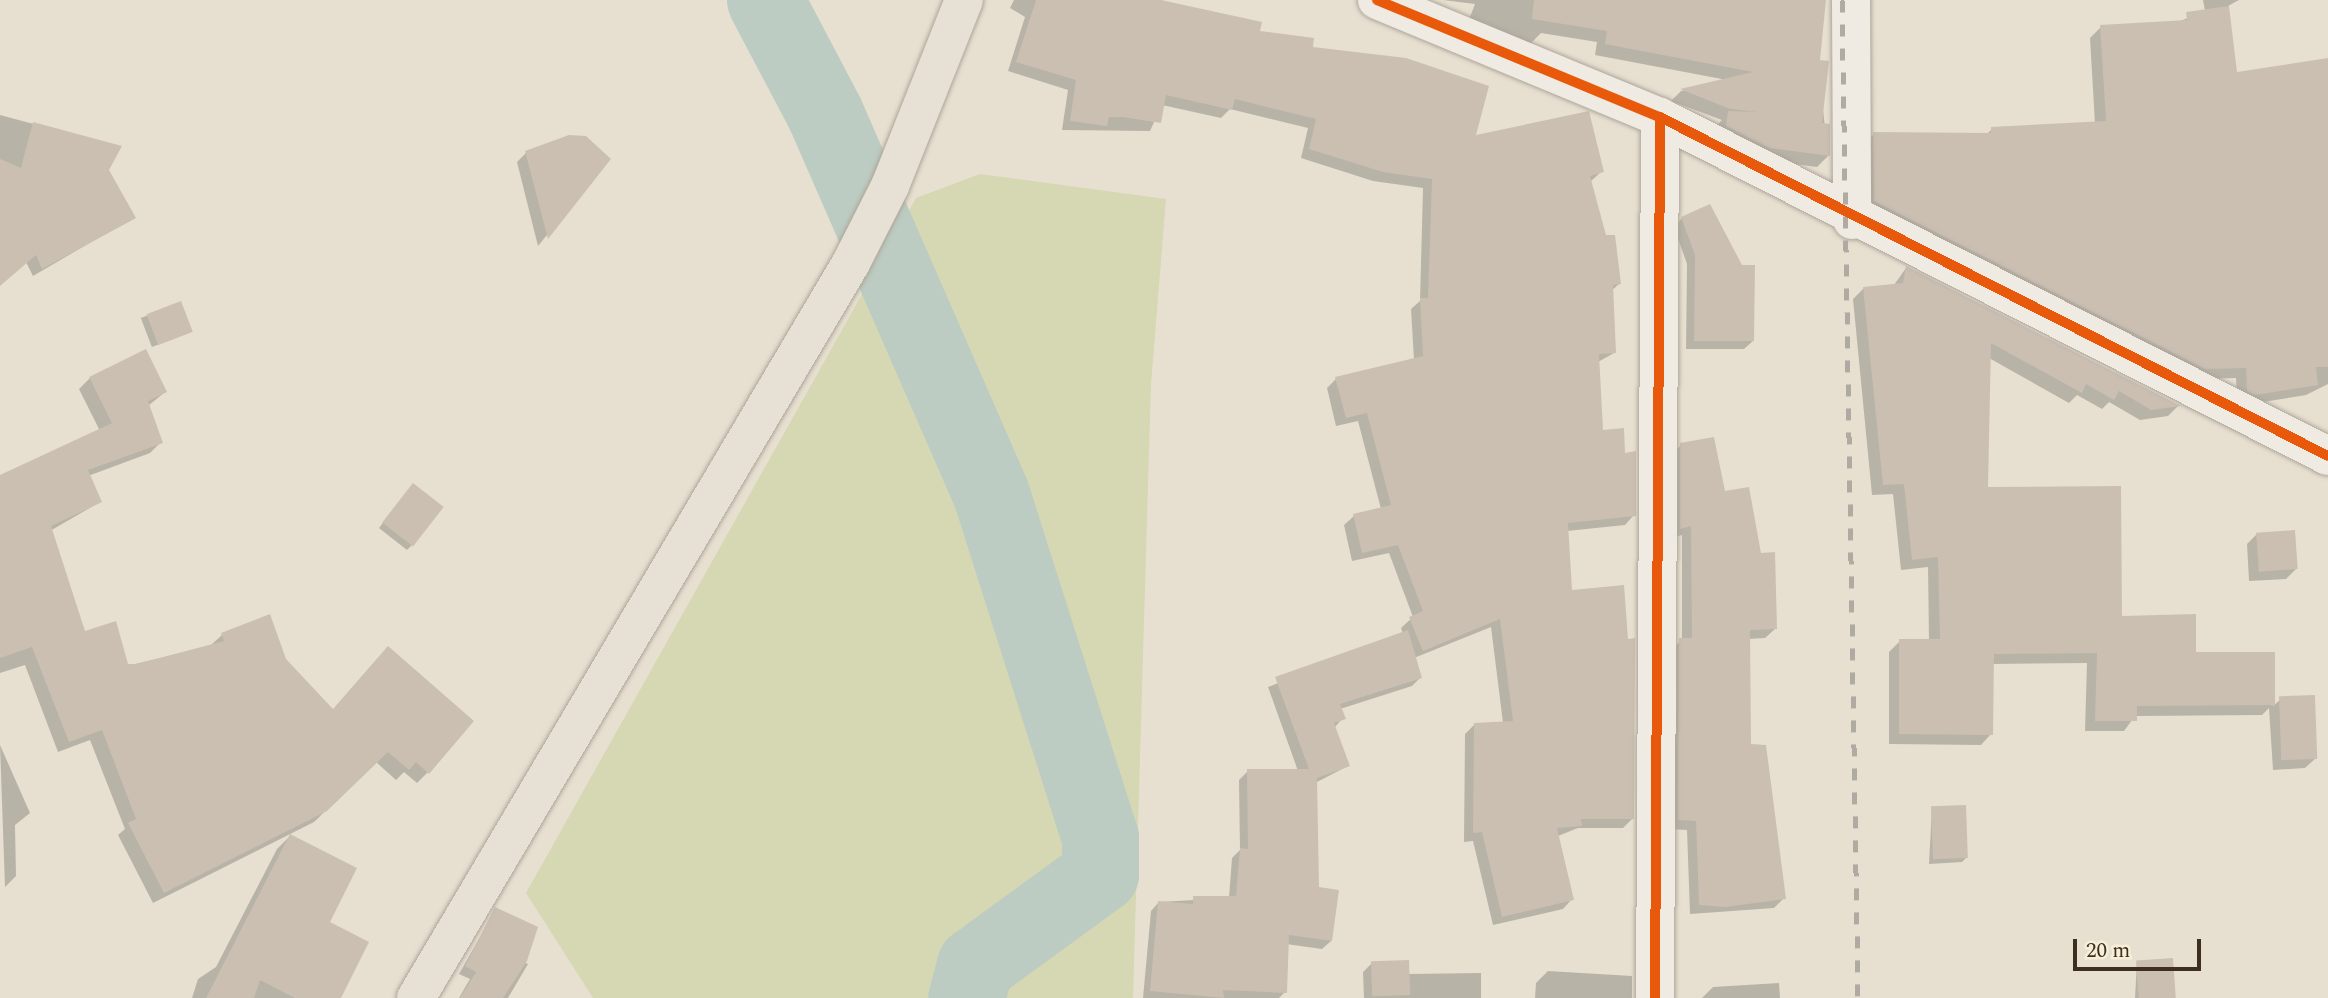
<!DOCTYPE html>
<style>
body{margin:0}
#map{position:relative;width:2328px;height:998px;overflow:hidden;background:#e7e0d1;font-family:Spectral,serif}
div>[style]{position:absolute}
.green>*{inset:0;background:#d6d7b3}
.shadow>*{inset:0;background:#0003;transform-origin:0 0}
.river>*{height:77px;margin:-38.5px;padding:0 38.5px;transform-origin:38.5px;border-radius:38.5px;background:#bcccc2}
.building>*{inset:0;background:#cbbfb2;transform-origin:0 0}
.roads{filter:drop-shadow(0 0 2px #ada599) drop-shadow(0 0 2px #ada599)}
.minor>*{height:38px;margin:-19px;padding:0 19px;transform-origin:19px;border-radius:19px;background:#efebe3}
.major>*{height:38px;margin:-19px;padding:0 19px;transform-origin:19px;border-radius:19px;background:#e6e1d4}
.rail>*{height:5px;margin-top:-2.5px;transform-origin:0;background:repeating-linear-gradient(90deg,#afaaa2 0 12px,transparent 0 24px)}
.cycleway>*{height:10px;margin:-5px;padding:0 5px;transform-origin:5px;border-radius:5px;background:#e8590c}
span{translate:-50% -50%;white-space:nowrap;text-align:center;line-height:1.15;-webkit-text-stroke:6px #f7eed8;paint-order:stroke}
.scale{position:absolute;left:2073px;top:939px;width:128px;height:32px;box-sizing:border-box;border:4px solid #3d2e20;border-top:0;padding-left:9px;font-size:21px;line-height:24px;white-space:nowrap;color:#3d2e20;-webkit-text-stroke:5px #f7eed8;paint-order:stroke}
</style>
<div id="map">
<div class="green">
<div style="clip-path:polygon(980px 174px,1166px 199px,1151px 384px,1133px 998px,593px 998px,526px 893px,916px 198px)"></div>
</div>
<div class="shadow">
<div style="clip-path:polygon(1014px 0,1160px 0,1311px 48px,1474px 138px,1602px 171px,1590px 182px,1619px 284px,1611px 291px,1614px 353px,1598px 362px,1601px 431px,1624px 455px,1634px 515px,1625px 525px,1567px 531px,1570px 592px,1632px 819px,1623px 828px,1578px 828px,1558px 836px,1572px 899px,1563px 909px,1493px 925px,1473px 841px,1464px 842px,1465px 734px,1475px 724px,1503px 723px,1491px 627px,1414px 658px,1420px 678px,1412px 686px,1340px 709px,1343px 718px,1334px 728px,1348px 766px,1315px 783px,1317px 889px,1331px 941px,1322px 949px,1286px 944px,1285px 992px,1279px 998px,1143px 998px,1151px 911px,1159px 902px,1229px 898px,1232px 858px,1240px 850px,1239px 780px,1248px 771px,1298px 771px,1268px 687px,1403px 634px,1401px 628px,1413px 617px,1389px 553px,1352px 561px,1344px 525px,1354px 516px,1381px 509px,1358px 421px,1336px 426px,1327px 388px,1336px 379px,1414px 360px,1411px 309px,1420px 301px,1423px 188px,1373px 181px,1301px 158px,1308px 128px,1230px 109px,1221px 118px,1162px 105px,1150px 131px,1062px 130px,1068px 90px,1008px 71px,1025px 17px,1010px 8px)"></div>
<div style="clip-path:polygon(1443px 0,1825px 0,1818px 62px,1828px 156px,1817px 167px,1758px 159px,1717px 125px,1722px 120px,1671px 101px,1681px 91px,1727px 80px,1595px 55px,1597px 42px,1541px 33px,1529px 45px,1468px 22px,1475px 4px)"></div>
<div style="clip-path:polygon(2203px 0,2239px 0,2228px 6px,2235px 74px,2328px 59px,2328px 384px,2306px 395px,2244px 405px,2237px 401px,2236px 378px,2194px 379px,1864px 212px,1863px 145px,1874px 134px,1986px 135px,1992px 129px,2095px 124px,2090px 38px,2101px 27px,2178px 22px,2205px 11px)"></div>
<div style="clip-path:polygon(0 115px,120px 147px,107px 170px,134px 217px,33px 276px,26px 262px,0 285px)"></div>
<div style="clip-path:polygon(526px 153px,609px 159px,538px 246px,517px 162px)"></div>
<div style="clip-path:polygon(1682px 218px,1753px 341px,1744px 349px,1686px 349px,1687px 264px,1674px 227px)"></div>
<div style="clip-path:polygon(1906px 268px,2178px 406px,2168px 416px,2140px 420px,2109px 402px,2102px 409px,2077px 395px,2069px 403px,1989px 358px,1986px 489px,2120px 618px,2195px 654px,2273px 653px,2273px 706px,2280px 700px,2316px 758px,2305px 768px,2273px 770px,2269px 708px,2262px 715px,2135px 716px,2124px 731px,2085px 731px,2087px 663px,1992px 664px,1991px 734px,1981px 745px,1889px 744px,1889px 652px,1900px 641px,1929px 641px,1928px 567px,1901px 570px,1893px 494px,1872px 495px,1853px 299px,1864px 288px,1894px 285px)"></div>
<div style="left:180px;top:303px;width:31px;height:42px;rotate:69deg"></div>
<div style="clip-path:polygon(90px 378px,165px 392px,148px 406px,161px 442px,150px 453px,88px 476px,100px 502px,50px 531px,84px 633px,127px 666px,210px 646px,222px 635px,285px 660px,333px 710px,377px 659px,428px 772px,417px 783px,404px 772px,396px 780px,376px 762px,314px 822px,153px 903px,118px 835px,125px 829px,90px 740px,58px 752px,25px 665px,0 673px,0 477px,100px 431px,79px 389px)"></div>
<div style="clip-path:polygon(1681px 445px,1723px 493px,1775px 629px,1765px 638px,1748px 639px,1749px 746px,1784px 898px,1774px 908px,1690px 914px,1687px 830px,1669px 829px,1670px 650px,1682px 640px,1682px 535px,1671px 538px,1671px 455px)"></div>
<div style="clip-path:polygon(408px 490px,412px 545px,407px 550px,379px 528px)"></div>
<div style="clip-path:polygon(2257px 534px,2296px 569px,2286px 579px,2249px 581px,2247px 544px)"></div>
<div style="clip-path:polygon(0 745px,30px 813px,15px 825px,16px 876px,5px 887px)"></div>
<div style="clip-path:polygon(1932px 808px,1967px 857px,1962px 862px,1929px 864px)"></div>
<div style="clip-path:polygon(290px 836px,328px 923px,339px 998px,192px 998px,198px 979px,216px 967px,277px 849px)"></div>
<div style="clip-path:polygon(496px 909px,520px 961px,528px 964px,508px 998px,459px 998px,470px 979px,459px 974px)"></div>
<div style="clip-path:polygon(2137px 962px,2174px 998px,2135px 998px)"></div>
<div style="clip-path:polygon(1372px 963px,1408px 974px,1481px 973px,1481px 998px,1364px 998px,1363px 972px)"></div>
<div style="clip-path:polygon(1548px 971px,1632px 976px,1632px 998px,1535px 998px,1536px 983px)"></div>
<div style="clip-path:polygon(1779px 983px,1780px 998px,1702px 998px,1713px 987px)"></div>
</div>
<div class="river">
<div style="left:765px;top:0;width:129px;rotate:62.2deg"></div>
<div style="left:825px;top:114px;width:415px;rotate:66.4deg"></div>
<div style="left:991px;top:494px;width:360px;rotate:72.4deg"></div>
<div style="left:1100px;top:837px;width:37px;rotate:90deg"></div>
<div style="left:1100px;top:874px;width:155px;rotate:143.9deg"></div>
<div style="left:975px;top:965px;width:34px;rotate:105deg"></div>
</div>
<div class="building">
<div style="clip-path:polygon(1036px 0,1161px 0,1262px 22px,1260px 31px,1314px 38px,1313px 47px,1406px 58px,1489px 86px,1476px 135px,1589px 111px,1604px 172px,1590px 176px,1606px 235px,1615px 235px,1621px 284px,1613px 285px,1616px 353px,1599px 354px,1603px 430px,1624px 428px,1625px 453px,1636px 451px,1636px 516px,1568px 523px,1572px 590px,1624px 585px,1628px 639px,1635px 638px,1634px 819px,1581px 819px,1582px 826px,1557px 828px,1574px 900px,1502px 917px,1482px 832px,1473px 833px,1474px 723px,1513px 721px,1500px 619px,1423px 651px,1409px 617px,1423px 611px,1398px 545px,1362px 553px,1353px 514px,1391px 505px,1367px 413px,1346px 418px,1335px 377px,1423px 356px,1420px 298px,1428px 298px,1432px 179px,1383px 172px,1309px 149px,1316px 119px,1235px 99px,1232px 110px,1166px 95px,1161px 123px,1123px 117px,1109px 117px,1107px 126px,1070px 121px,1076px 80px,1016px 62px)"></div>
<div style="clip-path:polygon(1534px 0,1826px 0,1820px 60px,1829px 61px,1822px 123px,1830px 124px,1830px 156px,1770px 148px,1726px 126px,1728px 111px,1759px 112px,1730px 109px,1680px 89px,1753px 72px,1605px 44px,1607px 31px,1532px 19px)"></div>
<div style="clip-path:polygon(2229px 6px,2237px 72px,2328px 58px,2328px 367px,2316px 367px,2318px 385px,2255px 395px,2247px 391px,2246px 368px,2205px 369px,1874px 201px,1873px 132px,1991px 133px,1991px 127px,2106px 121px,2100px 25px,2187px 20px,2186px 12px)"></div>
<div style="clip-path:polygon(33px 122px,122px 146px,109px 170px,136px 218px,42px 269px,36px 255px,0 286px,0 159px,21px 168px)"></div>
<div style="clip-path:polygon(569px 135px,586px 136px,611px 159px,548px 239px,525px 151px)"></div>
<div style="clip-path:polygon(1710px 204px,1742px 265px,1755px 265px,1754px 341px,1694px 341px,1695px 255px,1681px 217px)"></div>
<div style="clip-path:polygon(1906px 266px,2181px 406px,2151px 410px,2119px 391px,2114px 400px,2086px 384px,2082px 393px,1991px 343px,1988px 487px,2121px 486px,2122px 616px,2196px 614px,2196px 652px,2275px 652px,2275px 705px,2137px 706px,2137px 721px,2095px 721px,2097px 653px,1994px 654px,1993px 735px,1899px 734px,1899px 639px,1940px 639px,1938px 557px,1912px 560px,1904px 484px,1883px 485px,1863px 287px,1903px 283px)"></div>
<div style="left:181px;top:301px;width:33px;height:37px;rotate:69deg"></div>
<div style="clip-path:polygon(146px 349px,167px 392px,148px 401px,163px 443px,88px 470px,102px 502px,51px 526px,85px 631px,116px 621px,128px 664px,137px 664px,224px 641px,221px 633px,270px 614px,286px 659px,333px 709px,388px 646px,474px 721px,429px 774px,416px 762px,409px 770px,388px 752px,327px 811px,164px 893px,128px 823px,136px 819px,102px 730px,69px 742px,32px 647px,0 658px,0 475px,112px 423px,89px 377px)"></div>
<div style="clip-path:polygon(1714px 437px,1725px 491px,1749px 487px,1761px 553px,1775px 552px,1777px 629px,1750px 630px,1751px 744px,1766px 745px,1786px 899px,1725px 907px,1699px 905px,1696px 821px,1678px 820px,1679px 638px,1692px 638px,1691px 526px,1680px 529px,1680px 443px)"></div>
<div style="left:413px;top:483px;width:39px;height:50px;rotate:38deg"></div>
<div style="left:2295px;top:530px;width:39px;height:39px;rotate:86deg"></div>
<div style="clip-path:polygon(1408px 630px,1422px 678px,1340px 704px,1346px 719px,1334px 723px,1350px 766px,1317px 778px,1319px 887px,1339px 890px,1332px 941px,1289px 935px,1287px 993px,1223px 990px,1224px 998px,1150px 991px,1158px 901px,1193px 904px,1193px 896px,1236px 896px,1240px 848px,1248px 849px,1247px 769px,1309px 769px,1275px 677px)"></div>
<div style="left:2315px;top:695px;width:64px;height:36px;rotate:88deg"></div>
<div style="left:1966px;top:805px;width:53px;height:35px;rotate:88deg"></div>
<div style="clip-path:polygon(290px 834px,357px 868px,330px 922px,369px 942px,341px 998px,295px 998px,260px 980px,254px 998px,206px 998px)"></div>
<div style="clip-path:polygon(495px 907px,538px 927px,527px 961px,503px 998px,460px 998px,476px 972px,465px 966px)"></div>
<div style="left:2173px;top:958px;width:40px;height:37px;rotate:86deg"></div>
<div style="left:1409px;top:960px;width:35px;height:38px;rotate:88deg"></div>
</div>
<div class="roads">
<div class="minor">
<div style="left:1377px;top:0;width:306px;rotate:22.5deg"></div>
<div style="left:1660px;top:117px;width:749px;rotate:26.91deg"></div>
<div style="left:1851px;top:0;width:220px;rotate:89.7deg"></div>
<div style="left:1655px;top:998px;width:881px;rotate:-89.67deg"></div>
</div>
<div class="major">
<div style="left:416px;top:998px;width:854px;rotate:-59.38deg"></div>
<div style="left:851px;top:263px;width:86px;rotate:-63.1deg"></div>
<div style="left:890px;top:186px;width:200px;rotate:-68.3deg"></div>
</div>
</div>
<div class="rail">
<div style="left:1842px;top:0;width:998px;rotate:89.08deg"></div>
</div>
<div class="cycleway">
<div style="left:1377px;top:0;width:306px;rotate:22.5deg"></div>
<div style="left:1660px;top:117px;width:749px;rotate:26.91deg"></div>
<div style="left:1655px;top:998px;width:881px;rotate:-89.67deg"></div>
</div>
<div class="scale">20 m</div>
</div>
